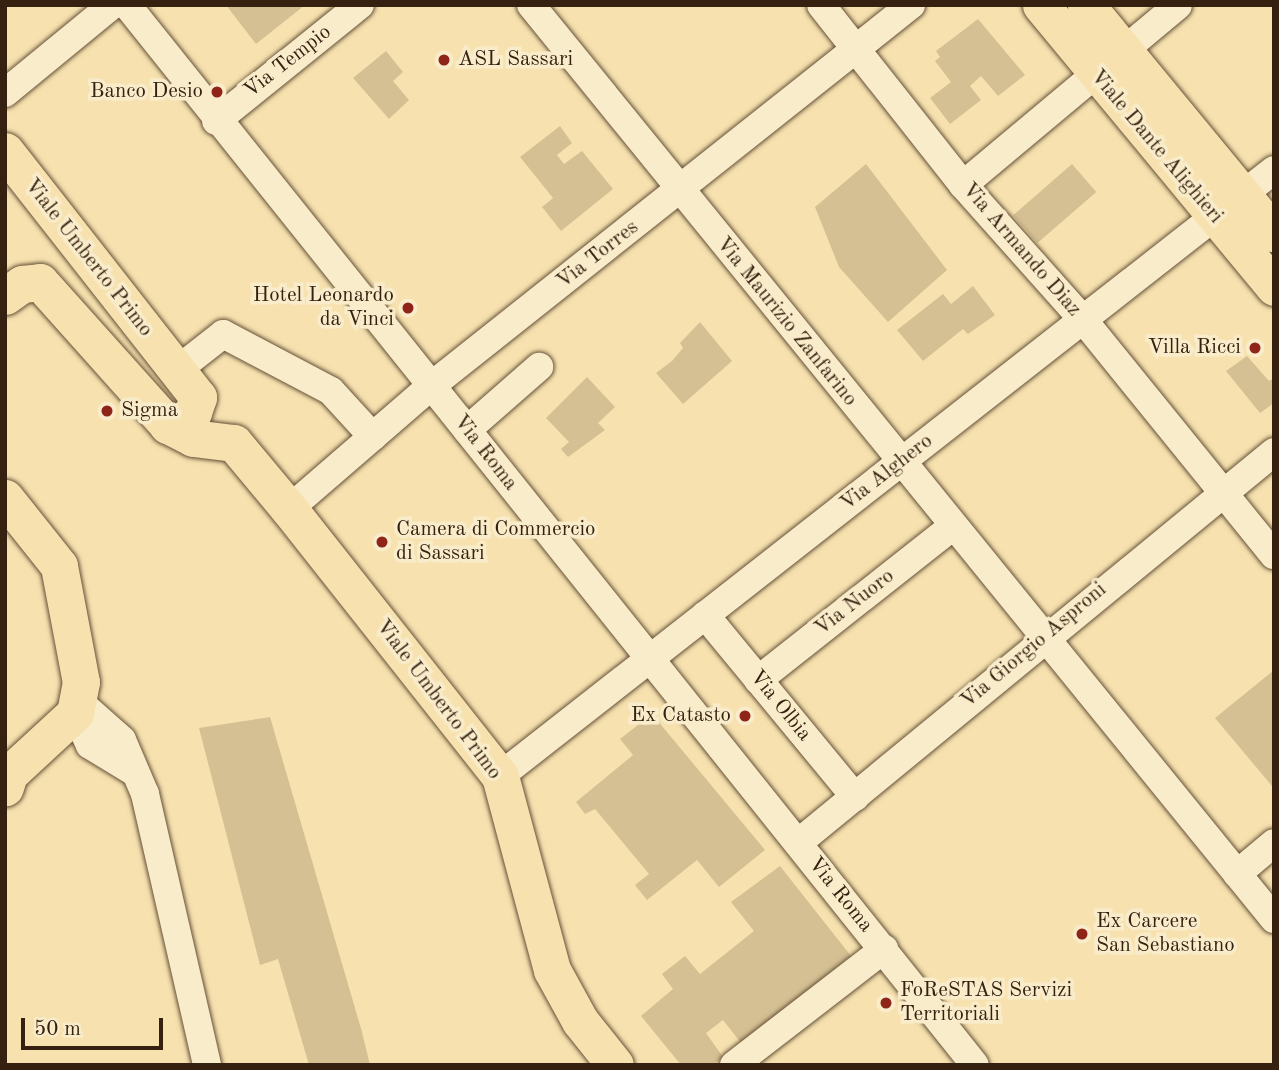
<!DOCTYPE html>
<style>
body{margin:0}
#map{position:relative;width:1279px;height:1070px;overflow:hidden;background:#f6e1af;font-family:"Old Standard TT",serif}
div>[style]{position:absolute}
.green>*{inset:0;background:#d5c094;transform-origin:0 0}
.roads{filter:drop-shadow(0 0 2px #665138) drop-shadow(0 0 2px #665138)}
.minor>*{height:28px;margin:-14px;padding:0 14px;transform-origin:14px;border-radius:14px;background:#f9eccb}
.major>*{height:37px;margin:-18.5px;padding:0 18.5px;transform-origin:18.5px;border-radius:18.5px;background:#f6e1af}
.dots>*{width:19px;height:19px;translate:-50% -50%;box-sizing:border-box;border:4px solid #f9eccb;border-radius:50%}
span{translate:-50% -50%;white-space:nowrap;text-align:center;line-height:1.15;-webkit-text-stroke:7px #f9eccb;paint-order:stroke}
.poi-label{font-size:21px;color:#362110}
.left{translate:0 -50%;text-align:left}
.right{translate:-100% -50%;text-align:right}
.street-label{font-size:21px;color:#362110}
.frame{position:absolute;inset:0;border:7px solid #362110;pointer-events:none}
.scale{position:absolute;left:21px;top:1018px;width:142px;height:32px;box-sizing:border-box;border:4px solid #362110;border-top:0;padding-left:9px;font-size:21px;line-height:24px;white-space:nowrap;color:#362110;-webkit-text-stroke:5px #f9eccb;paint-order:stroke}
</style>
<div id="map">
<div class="green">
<div style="clip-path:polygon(226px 5px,305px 5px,256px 44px)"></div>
<div style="clip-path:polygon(978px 19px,1025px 75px,998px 96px,981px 76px,970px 86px,981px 100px,950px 124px,930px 98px,951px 82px,935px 61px,940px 57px,936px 51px)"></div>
<div style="clip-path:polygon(386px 51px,403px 72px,393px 81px,409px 100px,389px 119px,353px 78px)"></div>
<div style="clip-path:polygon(560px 126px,572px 143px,557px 155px,564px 164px,582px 151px,613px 189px,561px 231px,542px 207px,553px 198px,520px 157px)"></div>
<div style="clip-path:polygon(866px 164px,947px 270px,888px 322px,839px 267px,815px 207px)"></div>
<div style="left:1072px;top:164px;width:37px;height:78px;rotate:49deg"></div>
<div style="clip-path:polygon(973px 286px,995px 315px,968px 334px,963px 329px,923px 361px,897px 330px,943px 294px,951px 304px)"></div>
<div style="clip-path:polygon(700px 322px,732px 361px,683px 404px,656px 373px,672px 361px,683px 348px,680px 343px)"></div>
<div style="clip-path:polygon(1247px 356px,1269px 381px,1274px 378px,1274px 403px,1260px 413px,1226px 371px)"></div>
<div style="clip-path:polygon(587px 377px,615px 407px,598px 423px,605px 430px,568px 457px,561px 449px,569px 442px,546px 418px)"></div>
<div style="clip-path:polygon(1274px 670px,1274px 785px,1272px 786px,1215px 718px)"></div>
<div style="clip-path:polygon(652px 714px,765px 850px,719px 887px,697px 860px,647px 900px,635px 885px,649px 874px,595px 809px,585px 814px,576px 802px,633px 755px,620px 739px)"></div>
<div style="clip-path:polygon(270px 717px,362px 1032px,370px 1065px,309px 1065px,278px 959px,260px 965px,199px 728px)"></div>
<div style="clip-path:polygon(780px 866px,851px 956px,741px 1043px,723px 1020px,706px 1033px,723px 1057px,713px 1065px,681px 1065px,641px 1016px,673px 989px,662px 974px,685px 956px,700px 974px,754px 931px,731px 902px)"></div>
</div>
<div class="roads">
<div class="minor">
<div style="left:127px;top:5px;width:1357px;rotate:51.34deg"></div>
<div style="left:531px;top:5px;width:1178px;rotate:50.89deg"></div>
<div style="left:821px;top:5px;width:229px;rotate:51.7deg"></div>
<div style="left:963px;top:185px;width:183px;rotate:48.3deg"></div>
<div style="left:1085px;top:322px;width:300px;rotate:51deg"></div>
<div style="left:5px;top:93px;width:139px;rotate:-39.4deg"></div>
<div style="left:216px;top:121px;width:185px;rotate:-38.9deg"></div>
<div style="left:963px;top:185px;width:280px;rotate:-39.9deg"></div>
<div style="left:176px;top:371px;width:60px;rotate:-38.2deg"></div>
<div style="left:223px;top:334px;width:122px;rotate:27.8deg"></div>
<div style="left:331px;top:391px;width:62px;rotate:47.6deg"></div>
<div style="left:467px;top:430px;width:96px;rotate:-41.2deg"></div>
<div style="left:289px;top:509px;width:188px;rotate:-40.9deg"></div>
<div style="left:431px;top:386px;width:613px;rotate:-38.44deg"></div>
<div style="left:705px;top:615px;width:236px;rotate:50.5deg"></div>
<div style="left:758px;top:680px;width:247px;rotate:-38.3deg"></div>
<div style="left:77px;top:700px;width:60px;rotate:41.6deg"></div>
<div style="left:122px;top:740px;width:59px;rotate:66.9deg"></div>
<div style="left:145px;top:794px;width:278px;rotate:77.1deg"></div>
<div style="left:75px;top:713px;width:35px;rotate:65deg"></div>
<div style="left:90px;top:745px;width:50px;rotate:31.2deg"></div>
<div style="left:500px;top:776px;width:983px;rotate:-38.06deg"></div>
<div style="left:798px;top:843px;width:616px;rotate:-39.4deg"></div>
<div style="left:1237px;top:874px;width:48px;rotate:-40deg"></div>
<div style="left:734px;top:1065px;width:190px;rotate:-37.7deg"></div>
</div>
<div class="major">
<div style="left:1041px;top:5px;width:366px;rotate:50.4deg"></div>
<div style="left:1086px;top:5px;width:296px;rotate:50.5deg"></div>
<div style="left:5px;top:151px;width:313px;rotate:51.9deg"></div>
<div style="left:198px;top:397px;width:16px;rotate:108deg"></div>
<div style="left:193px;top:412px;width:13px;rotate:138deg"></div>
<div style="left:183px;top:421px;width:16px;rotate:165deg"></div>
<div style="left:5px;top:296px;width:21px;rotate:-35deg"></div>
<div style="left:22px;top:284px;width:18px;rotate:-6deg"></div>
<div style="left:40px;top:282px;width:192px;rotate:48.2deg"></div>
<div style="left:168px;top:425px;width:28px;rotate:27deg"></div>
<div style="left:193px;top:438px;width:41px;rotate:7deg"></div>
<div style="left:234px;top:443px;width:86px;rotate:50.2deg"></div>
<div style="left:289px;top:509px;width:340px;rotate:51.7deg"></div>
<div style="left:500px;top:776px;width:201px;rotate:75deg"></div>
<div style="left:552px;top:970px;width:58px;rotate:61.2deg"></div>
<div style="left:580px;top:1021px;width:56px;rotate:51.5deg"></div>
<div style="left:5px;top:498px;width:87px;rotate:51.5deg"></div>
<div style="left:59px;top:566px;width:118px;rotate:79.3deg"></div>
<div style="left:81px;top:682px;width:32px;rotate:101deg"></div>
<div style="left:75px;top:713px;width:90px;rotate:137.3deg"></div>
<div style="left:9px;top:774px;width:14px;rotate:107deg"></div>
</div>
</div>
<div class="dots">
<div style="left:444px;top:60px;background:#8f2418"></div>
<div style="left:217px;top:92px;background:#8f2418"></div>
<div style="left:408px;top:308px;background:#8f2418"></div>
<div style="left:1255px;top:348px;background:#8f2418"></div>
<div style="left:107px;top:411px;background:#8f2418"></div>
<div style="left:382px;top:542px;background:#8f2418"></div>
<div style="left:745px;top:716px;background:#8f2418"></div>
<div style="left:1082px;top:934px;background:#8f2418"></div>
<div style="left:886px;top:1003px;background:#8f2418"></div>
</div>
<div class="poi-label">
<span class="left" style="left:458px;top:60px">ASL Sassari</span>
<span class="right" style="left:203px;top:92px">Banco Desio</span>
<span class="right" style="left:394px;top:308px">Hotel Leonardo<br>da Vinci</span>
<span class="right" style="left:1241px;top:348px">Villa Ricci</span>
<span class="left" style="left:121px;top:411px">Sigma</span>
<span class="left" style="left:396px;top:542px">Camera di Commercio<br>di Sassari</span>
<span class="right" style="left:731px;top:716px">Ex Catasto</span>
<span class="left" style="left:1096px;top:934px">Ex Carcere<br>San Sebastiano</span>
<span class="left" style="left:900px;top:1003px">FoReSTAS Servizi<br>Territoriali</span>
</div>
<div class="street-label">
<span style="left:288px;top:62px;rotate:-38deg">Via Tempio</span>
<span style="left:1156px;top:147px;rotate:50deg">Viale Dante Alighieri</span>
<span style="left:1021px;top:250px;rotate:49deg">Via Armando Diaz</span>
<span style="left:598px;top:255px;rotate:-38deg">Via Torres</span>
<span style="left:88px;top:258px;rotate:52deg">Viale Umberto Primo</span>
<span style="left:786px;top:322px;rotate:51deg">Via Maurizio Zanfarino</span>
<span style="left:485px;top:453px;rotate:52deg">Via Roma</span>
<span style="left:887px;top:473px;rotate:-38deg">Via Alghero</span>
<span style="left:855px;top:603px;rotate:-38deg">Via Nuoro</span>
<span style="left:1034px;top:646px;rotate:-40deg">Via Giorgio Asproni</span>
<span style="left:438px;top:700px;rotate:53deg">Viale Umberto Primo</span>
<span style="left:780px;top:706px;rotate:51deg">Via Olbia</span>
<span style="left:840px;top:895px;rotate:51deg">Via Roma</span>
</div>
<div class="frame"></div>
<div class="scale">50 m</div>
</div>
